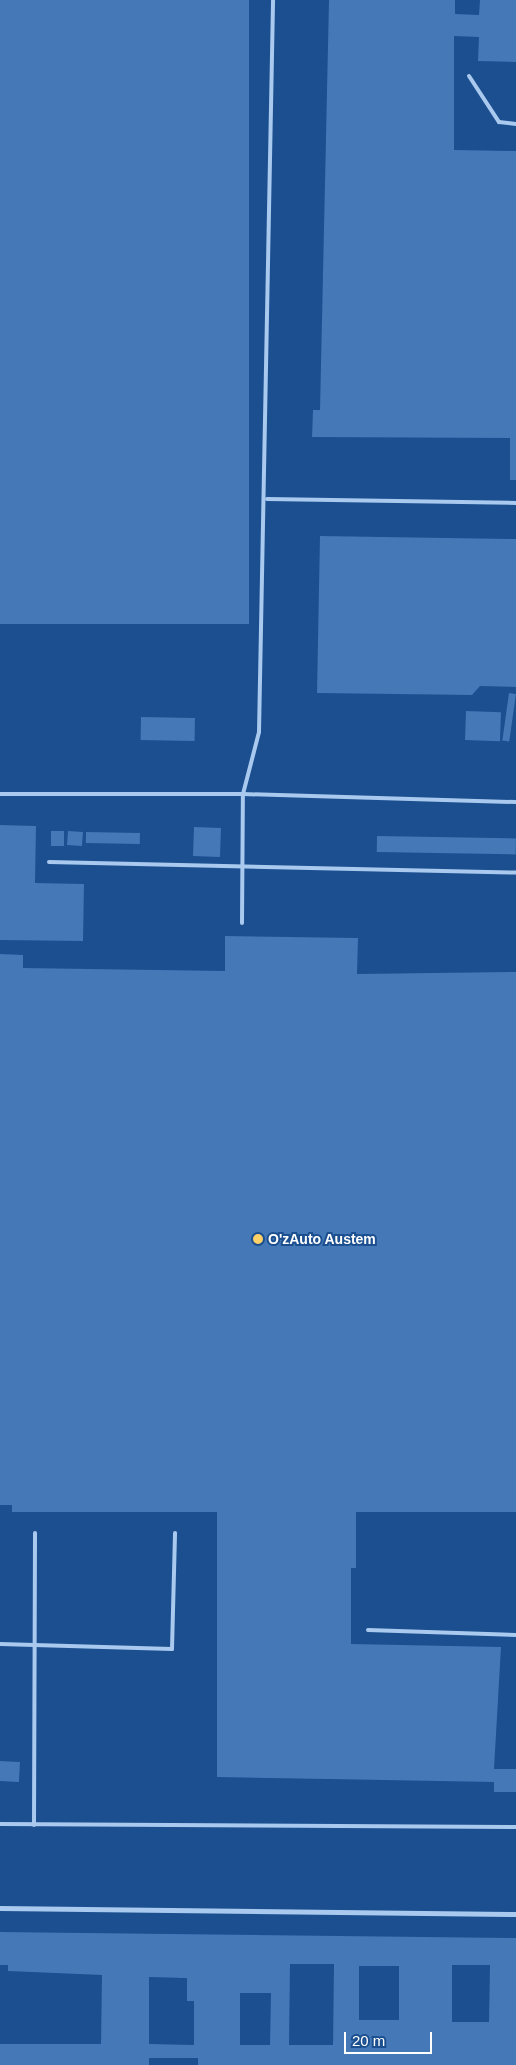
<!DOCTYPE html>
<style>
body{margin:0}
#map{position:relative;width:516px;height:2065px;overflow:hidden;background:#1b4f8f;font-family:Helvetica,sans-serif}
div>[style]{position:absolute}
.building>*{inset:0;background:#4478b7;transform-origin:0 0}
.lane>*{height:4px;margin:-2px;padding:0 2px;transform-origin:2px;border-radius:2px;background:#a9c9ee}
.street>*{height:5px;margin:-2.5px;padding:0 2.5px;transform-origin:2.5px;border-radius:2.5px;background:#a9c9ee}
.dots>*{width:14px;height:14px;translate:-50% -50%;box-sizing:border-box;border:2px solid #1b4f8f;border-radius:50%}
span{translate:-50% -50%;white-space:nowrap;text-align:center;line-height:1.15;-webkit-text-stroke:4px #1b4f8f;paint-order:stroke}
.poi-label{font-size:14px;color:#fff;font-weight:700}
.left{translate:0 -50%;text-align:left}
.scale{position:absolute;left:344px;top:2032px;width:88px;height:22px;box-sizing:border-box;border:2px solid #fff;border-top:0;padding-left:6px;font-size:15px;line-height:18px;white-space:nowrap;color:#fff;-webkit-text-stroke:4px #1b4f8f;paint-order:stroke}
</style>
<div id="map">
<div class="building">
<div style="left:0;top:0;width:249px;height:624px"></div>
<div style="clip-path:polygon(329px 0,455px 0,455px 14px,479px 15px,480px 0,516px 0,516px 62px,478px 61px,479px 37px,454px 36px,454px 150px,516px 151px,516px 480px,510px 480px,510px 438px,312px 437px,313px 410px,320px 410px)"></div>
<div style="clip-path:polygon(320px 536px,516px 539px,516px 687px,480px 686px,472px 695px,317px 693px)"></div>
<div style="left:509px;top:693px;width:7px;height:48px;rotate:8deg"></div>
<div style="left:466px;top:711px;width:35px;height:29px;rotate:2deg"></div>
<div style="left:141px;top:717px;width:54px;height:23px;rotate:1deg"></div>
<div style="clip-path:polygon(0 825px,36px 826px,35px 883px,84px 884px,83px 941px,0 940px)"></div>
<div style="left:194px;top:827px;width:27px;height:29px;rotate:2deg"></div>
<div style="left:51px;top:831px;width:13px;height:15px"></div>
<div style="left:68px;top:831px;width:15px;height:14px;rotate:4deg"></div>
<div style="left:86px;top:832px;width:54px;height:11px;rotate:1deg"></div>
<div style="left:377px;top:836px;width:139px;height:16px;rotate:1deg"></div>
<div style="clip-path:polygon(225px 936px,358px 938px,357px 974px,516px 972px,516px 1512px,356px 1512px,356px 1568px,351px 1568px,351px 1644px,501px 1647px,494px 1769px,516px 1769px,516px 1792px,494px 1792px,494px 1782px,217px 1777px,217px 1512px,12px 1512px,12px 1505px,0 1505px,0 954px,23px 955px,23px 968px,225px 971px)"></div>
<div style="left:0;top:1761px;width:20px;height:20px;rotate:3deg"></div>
<div style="clip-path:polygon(evenodd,0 1932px,516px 1938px,516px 2065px,198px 2065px,198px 2058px,149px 2058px,149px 2065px,0 2065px,0 2044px,101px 2044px,102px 1975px,8px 1971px,8px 1965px,0 1965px,0 1932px,290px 1964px,334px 1964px,333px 2045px,289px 2045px,290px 1964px,0 1932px,452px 1965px,490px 1965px,489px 2022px,452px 2022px,452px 1965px,0 1932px,359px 1966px,399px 1966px,399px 2020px,359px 2020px,359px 1966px,0 1932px,149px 1977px,187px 1978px,187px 2001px,194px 2001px,194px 2045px,149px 2044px,149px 1977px,0 1932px,240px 1993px,271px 1993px,270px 2045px,240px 2045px,240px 1993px)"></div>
</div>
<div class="lane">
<div style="left:469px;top:76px;width:55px;rotate:56.9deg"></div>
<div style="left:499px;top:122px;width:17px;rotate:7deg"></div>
<div style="left:267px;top:499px;width:249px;rotate:0.9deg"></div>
<div style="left:0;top:794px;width:243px"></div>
<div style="left:243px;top:794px;width:273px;rotate:1.7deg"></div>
<div style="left:49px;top:862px;width:467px;rotate:1.3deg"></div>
<div style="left:242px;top:923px;width:129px;rotate:-89.6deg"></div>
<div style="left:243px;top:794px;width:64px;rotate:-75.5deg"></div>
<div style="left:259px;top:732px;width:732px;rotate:-88.9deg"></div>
<div style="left:368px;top:1630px;width:148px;rotate:1.9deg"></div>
<div style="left:0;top:1644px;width:172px;rotate:1.7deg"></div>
<div style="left:172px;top:1649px;width:116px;rotate:-88.5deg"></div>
<div style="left:0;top:1824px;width:516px;rotate:0.33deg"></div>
<div style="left:34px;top:1825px;width:292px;rotate:-89.8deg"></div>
</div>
<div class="street">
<div style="left:0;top:1908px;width:516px;rotate:0.67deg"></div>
</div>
<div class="dots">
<div style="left:258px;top:1239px;background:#ffd166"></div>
</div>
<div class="poi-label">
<span class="left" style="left:268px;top:1239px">O'zAuto Austem</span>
</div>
<div class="scale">20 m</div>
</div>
